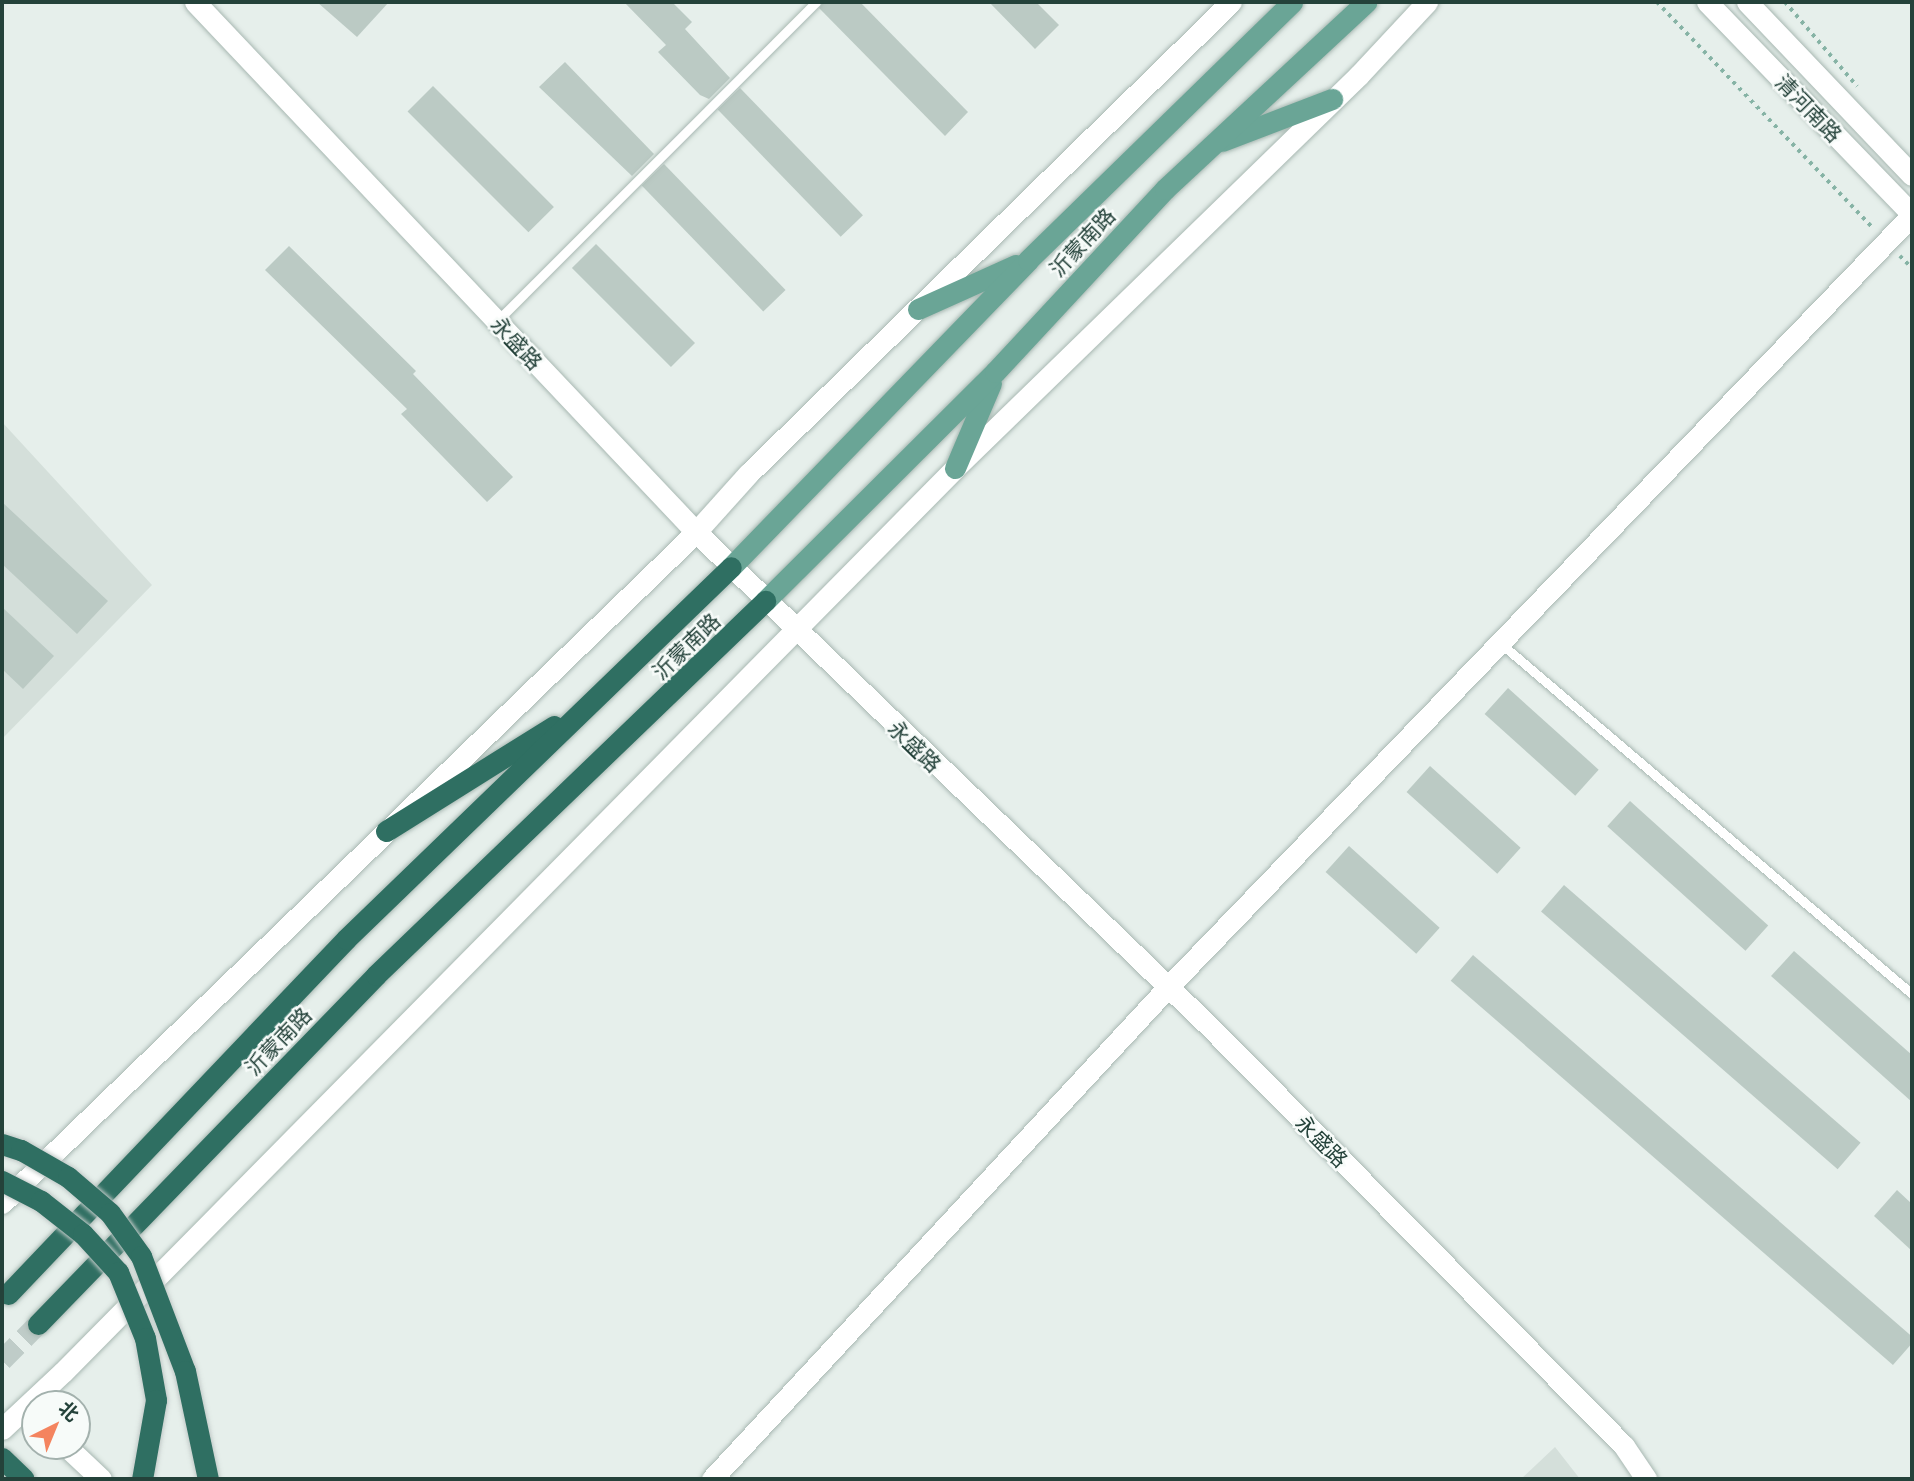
<!DOCTYPE html>
<meta charset="utf-8">
<style>
body{margin:0}
#map{position:relative;width:1914px;height:1481px;overflow:hidden;background:#e6efeb;font-family:"Exo 2","Noto Sans SC",sans-serif}
div>[style]{position:absolute}
.built>*{inset:0;background:#d4dfda}
.building>*{inset:0;background:#bbcac4;transform-origin:0 0}
.highway-tunnel>*{height:21px;margin-top:-10.5px;transform-origin:0;background:repeating-linear-gradient(90deg,#bfccc8 0 21px,transparent 0 31px)}
.path>*{height:3.5px;margin-top:-1.75px;transform-origin:0;background:repeating-linear-gradient(90deg,#86b3a5 0 3.5px,transparent 0 8.5px)}
.roads{filter:drop-shadow(0 0 2px #a8b8b2) drop-shadow(0 0 2px #a8b8b2)}
.lane>*{height:9px;margin:-4.5px;padding:0 4.5px;transform-origin:4.5px;border-radius:4.5px;background:#fff}
.secondary>*{height:21px;margin:-10.5px;padding:0 10.5px;transform-origin:10.5px;border-radius:10.5px;background:#fff}
.primary>*{height:21px;margin:-10.5px;padding:0 10.5px;transform-origin:10.5px;border-radius:10.5px;background:#6aa596}
.highway>*{height:21px;margin:-10.5px;padding:0 10.5px;transform-origin:10.5px;border-radius:10.5px;background:#2f6f62}
.bridges{filter:drop-shadow(0 0 2px #c2cac8) drop-shadow(0 0 2px #c2cac8)}
.highway-bridge>*{height:21px;margin:-10.5px;padding:0 10.5px;transform-origin:10.5px;border-radius:10.5px;background:#2f6f62}
span{translate:-50% -50%;white-space:nowrap;text-align:center;line-height:1.15;-webkit-text-stroke:5px #f7fbf9;paint-order:stroke}
.street-label{font-size:21px;color:#24423a}
.frame{position:absolute;inset:0;border:4px solid #24423a;pointer-events:none}
.north{position:absolute;left:21px;top:1390px;width:70px;height:70px;box-sizing:border-box;background:#f7fbf9;border:2px solid #a3b1ad;border-radius:50%;rotate:43deg;font-size:19px;font-weight:700;line-height:28px;text-align:center;color:#24423a}
.north::after{content:'';display:block;margin:auto;width:24px;height:32px;background:#f4845f;clip-path:polygon(50% 0,100% 100%,50% 72%,0 100%)}
</style>
<div id="map">
<div class="built">
<div style="clip-path:polygon(2px 422px,152px 585px,2px 739px)"></div>
<div style="clip-path:polygon(1555px 1447px,1580px 1479px,1521px 1479px)"></div>
</div>
<div class="building">
<div style="clip-path:polygon(317px 2px,389px 2px,357px 37px)"></div>
<div style="clip-path:polygon(624px 2px,672px 2px,692px 22px,685px 29px,730px 78px,709px 99px,700px 95px,658px 52px,666px 45px)"></div>
<div style="clip-path:polygon(823px 2px,860px 2px,968px 112px,945px 136px,819px 8px)"></div>
<div style="clip-path:polygon(989px 2px,1036px 2px,1059px 25px,1035px 49px)"></div>
<div style="clip-path:polygon(565px 62px,654px 154px,632px 176px,539px 87px)"></div>
<div style="left:433px;top:86px;width:171px;height:36px;rotate:45deg"></div>
<div style="left:740px;top:88px;width:177px;height:31px;rotate:46deg"></div>
<div style="left:664px;top:164px;width:175px;height:31px;rotate:46deg"></div>
<div style="left:596px;top:244px;width:140px;height:34px;rotate:45deg"></div>
<div style="clip-path:polygon(289px 246px,416px 371px,413px 374px,513px 477px,487px 502px,401px 414px,407px 409px,265px 270px)"></div>
<div style="clip-path:polygon(2px 502px,108px 601px,77px 634px,2px 564px)"></div>
<div style="clip-path:polygon(2px 607px,54px 656px,23px 689px,2px 669px)"></div>
<div style="left:1508px;top:688px;width:122px;height:35px;rotate:42deg"></div>
<div style="left:1430px;top:766px;width:122px;height:35px;rotate:42deg"></div>
<div style="left:1630px;top:801px;width:186px;height:34px;rotate:42deg"></div>
<div style="left:1349px;top:846px;width:122px;height:35px;rotate:42deg"></div>
<div style="left:1564px;top:885px;width:393px;height:35px;rotate:41deg"></div>
<div style="clip-path:polygon(1794px 951px,1912px 1055px,1912px 1102px,1771px 976px)"></div>
<div style="left:1473px;top:955px;width:586px;height:34px;rotate:41deg"></div>
<div style="clip-path:polygon(1897px 1190px,1912px 1204px,1912px 1251px,1874px 1216px)"></div>
</div>
<div class="highway-tunnel">
<div style="left:2px;top:1360px;width:51px;rotate:-45deg"></div>
</div>
<div class="path">
<div style="left:1657px;top:2px;width:313px;rotate:46.3deg"></div>
<div style="left:1785px;top:2px;width:111px;rotate:49.4deg"></div>
<div style="left:1900px;top:256px;width:17px;rotate:45deg"></div>
</div>
<div class="roads">
<div class="lane">
<div style="left:498px;top:320px;width:450px;rotate:-45deg"></div>
<div style="left:1499px;top:642px;width:543px;rotate:40.44deg"></div>
</div>
<div class="secondary">
<div style="left:195px;top:2px;width:729px;rotate:46.61deg"></div>
<div style="left:696px;top:532px;width:711px;rotate:43.92deg"></div>
<div style="left:1208px;top:1025px;width:592px;rotate:45.34deg"></div>
<div style="left:1624px;top:1446px;width:40px;rotate:56deg"></div>
<div style="left:1707px;top:2px;width:295px;rotate:46deg"></div>
<div style="left:1747px;top:2px;width:239px;rotate:46.4deg"></div>
<div style="left:2px;top:1203px;width:965px;rotate:-44.03deg"></div>
<div style="left:696px;top:532px;width:78px;rotate:-48.1deg"></div>
<div style="left:748px;top:474px;width:675px;rotate:-44.34deg"></div>
<div style="left:2px;top:1429px;width:83px;rotate:-43.1deg"></div>
<div style="left:63px;top:1372px;width:1270px;rotate:-45.38deg"></div>
<div style="left:955px;top:468px;width:564px;rotate:-44.21deg"></div>
<div style="left:1359px;top:75px;width:100px;rotate:-47deg"></div>
<div style="left:66px;top:1446px;width:48px;rotate:43.3deg"></div>
<div style="left:712px;top:1479px;width:672px;rotate:-47.17deg"></div>
<div style="left:1169px;top:986px;width:1071px;rotate:-46.06deg"></div>
</div>
<div class="primary">
<div style="left:1222px;top:141px;width:118px;rotate:-20.9deg"></div>
<div style="left:918px;top:309px;width:107px;rotate:-24.2deg"></div>
<div style="left:955px;top:468px;width:92px;rotate:-67deg"></div>
<div style="left:731px;top:567px;width:427px;rotate:-45.9deg"></div>
<div style="left:1028px;top:260px;width:369px;rotate:-44.3deg"></div>
<div style="left:765px;top:601px;width:325px;rotate:-44.9deg"></div>
<div style="left:995px;top:372px;width:250px;rotate:-47.1deg"></div>
<div style="left:1165px;top:189px;width:275px;rotate:-42.9deg"></div>
</div>
<div class="highway">
<div style="left:386px;top:831px;width:198px;rotate:-32deg"></div>
<div style="left:8px;top:1294px;width:490px;rotate:-46.4deg"></div>
<div style="left:346px;top:939px;width:535px;rotate:-44.02deg"></div>
<div style="left:38px;top:1324px;width:486px;rotate:-45.9deg"></div>
<div style="left:376px;top:975px;width:540px;rotate:-43.87deg"></div>
<div style="left:2px;top:1458px;width:30px;rotate:44deg"></div>
</div>
</div>
<div class="bridges">
<div class="highway-bridge">
<div style="left:2px;top:1144px;width:20px;rotate:18deg"></div>
<div style="left:21px;top:1150px;width:54px;rotate:29.9deg"></div>
<div style="left:68px;top:1177px;width:55px;rotate:40.6deg"></div>
<div style="left:110px;top:1213px;width:53px;rotate:54.2deg"></div>
<div style="left:141px;top:1256px;width:123px;rotate:69.1deg"></div>
<div style="left:185px;top:1371px;width:110px;rotate:78deg"></div>
<div style="left:2px;top:1181px;width:44px;rotate:27.1deg"></div>
<div style="left:41px;top:1201px;width:53px;rotate:38.2deg"></div>
<div style="left:83px;top:1234px;width:52px;rotate:47.4deg"></div>
<div style="left:118px;top:1272px;width:71px;rotate:67.8deg"></div>
<div style="left:145px;top:1338px;width:63px;rotate:79.9deg"></div>
<div style="left:156px;top:1400px;width:80px;rotate:100deg"></div>
</div>
</div>
<div class="street-label">
<span style="left:1809px;top:108px;rotate:46deg">清河南路</span>
<span style="left:1082px;top:242px;rotate:-47deg">沂蒙南路</span>
<span style="left:517px;top:343px;rotate:47deg">永盛路</span>
<span style="left:686px;top:646px;rotate:-44deg">沂蒙南路</span>
<span style="left:915px;top:746px;rotate:44deg">永盛路</span>
<span style="left:278px;top:1041px;rotate:-46deg">沂蒙南路</span>
<span style="left:1322px;top:1141px;rotate:45deg">永盛路</span>
</div>
<div class="frame"></div>
<div class="north">北</div>
</div>
